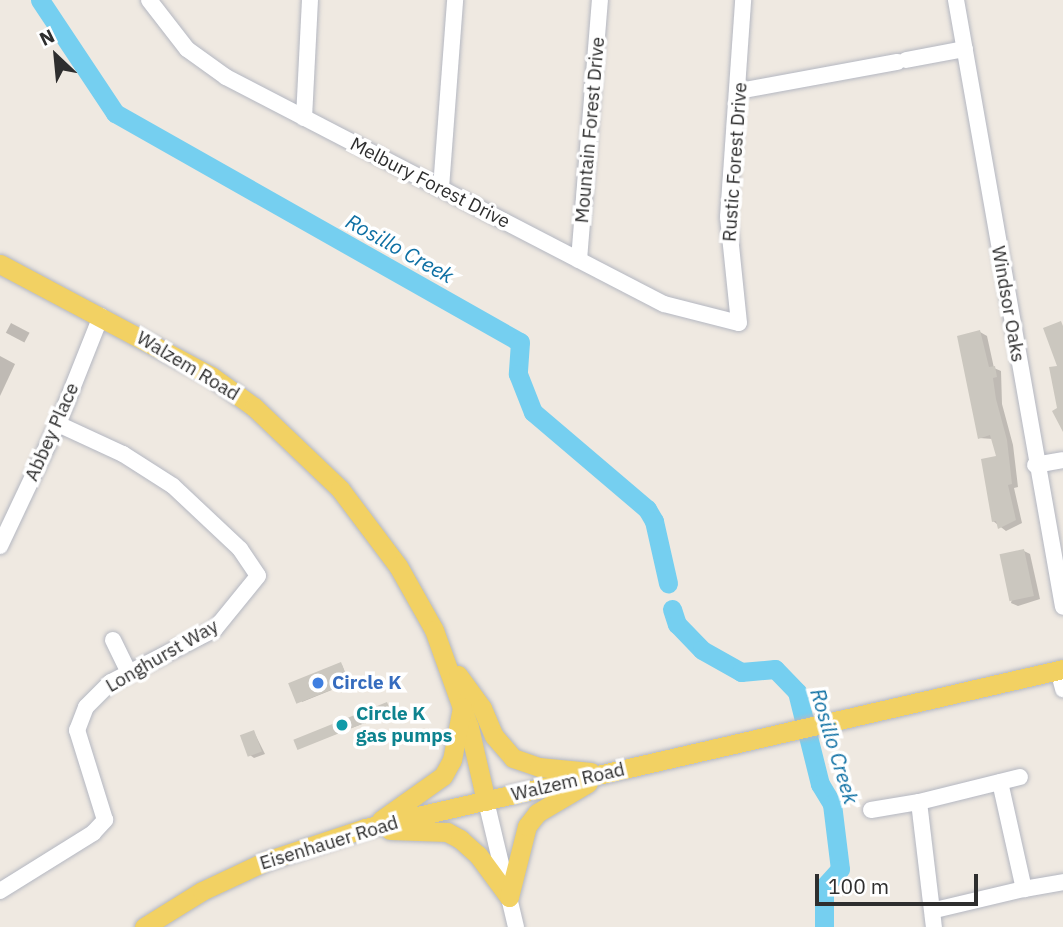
<!DOCTYPE html>
<style>
body{margin:0}
#map{position:relative;width:1063px;height:927px;overflow:hidden;background:#efe9e1;font-family:"IBM Plex Sans",sans-serif}
div>[style]{position:absolute}
.shadow>*{inset:0;background:#0003;transform-origin:0 0}
.river>*{height:19px;margin:-9.5px;padding:0 9.5px;transform-origin:9.5px;border-radius:9.5px;background:#75cff0}
.building>*{inset:0;background:#cbc7bf;transform-origin:0 0}
.roads{filter:drop-shadow(0 0 2px #b4b7c1) drop-shadow(0 0 2px #b4b7c1)}
.minor>*{height:16px;margin:-8px;padding:0 8px;transform-origin:8px;border-radius:8px;background:#fff}
.major>*{height:19px;margin:-9.5px;padding:0 9.5px;transform-origin:9.5px;border-radius:9.5px;background:#f2d163}
.dots>*{width:19px;height:19px;translate:-50% -50%;box-sizing:border-box;border:4px solid #fff;border-radius:50%}
span{translate:-50% -50%;white-space:nowrap;text-align:center;line-height:1.15;-webkit-text-stroke:7px #fff;paint-order:stroke}
.street-label{font-size:19px;color:#2e2e2e}
.shop-label{font-size:19px;color:#366cbe;font-weight:700}
.left{translate:0 -50%;text-align:left}
.culture-label{font-size:19px;color:#0d838f;font-weight:700}
.water-label{font-size:21px;color:#0d6fa3;font-style:italic}
.north{position:absolute;left:21px;top:21px;width:70px;height:70px;-webkit-text-stroke:5px #fff;paint-order:stroke;rotate:334deg;font-size:19px;font-weight:700;line-height:28px;text-align:center;color:#2e2e2e}
.north::after{content:'';display:block;margin:auto;width:24px;height:32px;background:#2e2e2e;clip-path:polygon(50% 0,100% 100%,50% 72%,0 100%)}
.scale{position:absolute;left:815px;top:874px;width:163px;height:32px;box-sizing:border-box;border:4px solid #2e2e2e;border-top:0;padding-left:9px;font-size:21px;line-height:24px;white-space:nowrap;color:#2e2e2e;-webkit-text-stroke:5px #fff;paint-order:stroke}
</style>
<div id="map">
<div class="shadow">
<div style="left:11px;top:323px;width:21px;height:11px;rotate:28deg"></div>
<div style="clip-path:polygon(980px 332px,987px 336px,994px 368px,1001px 371px,1002px 404px,1013px 445px,1018px 487px,1014px 488px,1022px 523px,1006px 531px,993px 521px,998px 458px,993px 439px,979px 438px)"></div>
<div style="clip-path:polygon(0 356px,15px 364px,0 396px)"></div>
<div style="clip-path:polygon(1024px 551px,1030px 554px,1040px 599px,1018px 606px,1011px 603px)"></div>
<div style="clip-path:polygon(342px 665px,349px 683px,302px 702px,291px 683px)"></div>
<div style="clip-path:polygon(387px 704px,391px 713px,299px 748px)"></div>
<div style="clip-path:polygon(254px 732px,265px 754px,254px 758px,250px 755px)"></div>
</div>
<div class="river">
<div style="left:40px;top:0;width:136px;rotate:56.4deg"></div>
<div style="left:115px;top:113px;width:465px;rotate:29.5deg"></div>
<div style="left:520px;top:342px;width:32px;rotate:94deg"></div>
<div style="left:518px;top:374px;width:41px;rotate:68.5deg"></div>
<div style="left:533px;top:412px;width:150px;rotate:40.4deg"></div>
<div style="left:647px;top:509px;width:14px;rotate:60deg"></div>
<div style="left:654px;top:521px;width:64px;rotate:77.3deg"></div>
<div style="left:672px;top:609px;width:16px;rotate:72deg"></div>
<div style="left:677px;top:624px;width:36px;rotate:46deg"></div>
<div style="left:702px;top:650px;width:45px;rotate:29.4deg"></div>
<div style="left:741px;top:672px;width:34px;rotate:-5deg"></div>
<div style="left:775px;top:669px;width:32px;rotate:46deg"></div>
<div style="left:797px;top:692px;width:95px;rotate:76deg"></div>
<div style="left:820px;top:784px;width:23px;rotate:59deg"></div>
<div style="left:832px;top:804px;width:65px;rotate:83deg"></div>
<div style="left:840px;top:869px;width:24px;rotate:132deg"></div>
<div style="left:824px;top:887px;width:40px;rotate:90deg"></div>
</div>
<div class="building">
<div style="clip-path:polygon(1061px 321px,1063px 326px,1063px 432px,1052px 411px,1057px 408px,1049px 367px,1057px 366px,1043px 328px)"></div>
<div style="clip-path:polygon(980px 330px,989px 367px,995px 366px,997px 377px,993px 378px,996px 399px,1007px 440px,1012px 484px,1008px 485px,1016px 520px,998px 529px,996px 521px,992px 522px,981px 459px,996px 456px,990px 435px,978px 439px,957px 336px)"></div>
<div style="left:1024px;top:549px;width:48px;height:25px;rotate:78deg"></div>
<div style="left:341px;top:662px;width:22px;height:57px;rotate:68deg"></div>
<div style="left:387px;top:702px;width:11px;height:101px;rotate:68deg"></div>
<div style="left:254px;top:730px;width:23px;height:15px;rotate:70deg"></div>
</div>
<div class="roads">
<div class="minor">
<div style="left:149px;top:0;width:62px;rotate:52.2deg"></div>
<div style="left:187px;top:49px;width:48px;rotate:35.7deg"></div>
<div style="left:226px;top:77px;width:493px;rotate:27.4deg"></div>
<div style="left:664px;top:304px;width:77px;rotate:14.2deg"></div>
<div style="left:739px;top:323px;width:107px;rotate:-95.9deg"></div>
<div style="left:728px;top:217px;width:218px;rotate:-86deg"></div>
<div style="left:956px;top:0;width:616px;rotate:80deg"></div>
<div style="left:906px;top:60px;width:60px;rotate:-10.6deg"></div>
<div style="left:739px;top:91px;width:161px;rotate:-10.4deg"></div>
<div style="left:304px;top:118px;width:118px;rotate:-87.1deg"></div>
<div style="left:441px;top:188px;width:189px;rotate:-85.7deg"></div>
<div style="left:579px;top:260px;width:261px;rotate:-85.4deg"></div>
<div style="left:58px;top:424px;width:72px;rotate:24.8deg"></div>
<div style="left:123px;top:454px;width:59px;rotate:32.6deg"></div>
<div style="left:173px;top:486px;width:92px;rotate:43.2deg"></div>
<div style="left:240px;top:549px;width:32px;rotate:56deg"></div>
<div style="left:258px;top:576px;width:68px;rotate:129.1deg"></div>
<div style="left:215px;top:629px;width:117px;rotate:153deg"></div>
<div style="left:111px;top:682px;width:35px;rotate:135deg"></div>
<div style="left:86px;top:707px;width:25px;rotate:111deg"></div>
<div style="left:77px;top:730px;width:94px;rotate:72.7deg"></div>
<div style="left:1035px;top:465px;width:28px;rotate:-10deg"></div>
<div style="left:0;top:546px;width:140px;rotate:-64.7deg"></div>
<div style="left:60px;top:419px;width:111px;rotate:-68.3deg"></div>
<div style="left:113px;top:640px;width:37px;rotate:64deg"></div>
<div style="left:1058px;top:670px;width:20px;rotate:75deg"></div>
<div style="left:1000px;top:782px;width:110px;rotate:77.4deg"></div>
<div style="left:1024px;top:889px;width:40px;rotate:-10deg"></div>
<div style="left:486px;top:801px;width:130px;rotate:76.6deg"></div>
<div style="left:919px;top:802px;width:104px;rotate:-13.9deg"></div>
<div style="left:871px;top:810px;width:49px;rotate:-9.5deg"></div>
<div style="left:919px;top:802px;width:126px;rotate:83.2deg"></div>
<div style="left:0;top:891px;width:110px;rotate:-31.9deg"></div>
<div style="left:93px;top:833px;width:18px;rotate:-47deg"></div>
<div style="left:935px;top:910px;width:91px;rotate:-13.3deg"></div>
</div>
<div class="major">
<div style="left:0;top:264px;width:239px;rotate:28deg"></div>
<div style="left:211px;top:376px;width:53px;rotate:35.8deg"></div>
<div style="left:254px;top:407px;width:119px;rotate:43.6deg"></div>
<div style="left:340px;top:489px;width:96px;rotate:53deg"></div>
<div style="left:398px;top:566px;width:73px;rotate:60.6deg"></div>
<div style="left:434px;top:630px;width:103px;rotate:70.2deg"></div>
<div style="left:469px;top:727px;width:76px;rotate:77.1deg"></div>
<div style="left:458px;top:675px;width:41px;rotate:54deg"></div>
<div style="left:482px;top:708px;width:30px;rotate:67deg"></div>
<div style="left:494px;top:736px;width:29px;rotate:49deg"></div>
<div style="left:513px;top:758px;width:28px;rotate:19deg"></div>
<div style="left:539px;top:767px;width:52px;rotate:5.5deg"></div>
<div style="left:381px;top:820px;width:76px;rotate:-35.4deg"></div>
<div style="left:443px;top:776px;width:18px;rotate:-61deg"></div>
<div style="left:452px;top:760px;width:54px;rotate:-79.3deg"></div>
<div style="left:390px;top:830px;width:57px;rotate:2deg"></div>
<div style="left:447px;top:832px;width:15px;rotate:28deg"></div>
<div style="left:460px;top:839px;width:24px;rotate:42deg"></div>
<div style="left:478px;top:855px;width:52px;rotate:53.6deg"></div>
<div style="left:509px;top:897px;width:73px;rotate:-75.8deg"></div>
<div style="left:527px;top:826px;width:16px;rotate:-52deg"></div>
<div style="left:537px;top:813px;width:59px;rotate:-30.5deg"></div>
<div style="left:144px;top:927px;width:68px;rotate:-31.8deg"></div>
<div style="left:202px;top:891px;width:71px;rotate:-25.1deg"></div>
<div style="left:266px;top:861px;width:104px;rotate:-18.4deg"></div>
<div style="left:365px;top:828px;width:716px;rotate:-12.83deg"></div>
</div>
</div>
<div class="dots">
<div style="left:318px;top:683px;background:#3f7fe0"></div>
<div style="left:342px;top:725px;background:#0f9aa8"></div>
</div>
<div class="street-label">
<span style="left:590px;top:130px;rotate:-85deg">Mountain Forest Drive</span>
<span style="left:735px;top:162px;rotate:-86deg">Rustic Forest Drive</span>
<span style="left:430px;top:183px;rotate:27deg">Melbury Forest Drive</span>
<span style="left:1008px;top:304px;rotate:80deg">Windsor Oaks</span>
<span style="left:188px;top:366px;rotate:31deg">Walzem Road</span>
<span style="left:52px;top:432px;rotate:-66deg">Abbey Place</span>
<span style="left:162px;top:656px;rotate:-30deg">Longhurst Way</span>
<span style="left:568px;top:782px;rotate:-13deg">Walzem Road</span>
<span style="left:329px;top:843px;rotate:-17deg">Eisenhauer Road</span>
</div>
<div class="shop-label">
<span class="left" style="left:332px;top:683px">Circle K</span>
</div>
<div class="culture-label">
<span class="left" style="left:356px;top:725px">Circle K<br>gas pumps</span>
</div>
<div class="water-label">
<span style="left:400px;top:248px;rotate:29deg">Rosillo Creek</span>
<span style="left:835px;top:746px;rotate:73deg">Rosillo Creek</span>
</div>
<div class="north">N</div>
<div class="scale">100 m</div>
</div>
